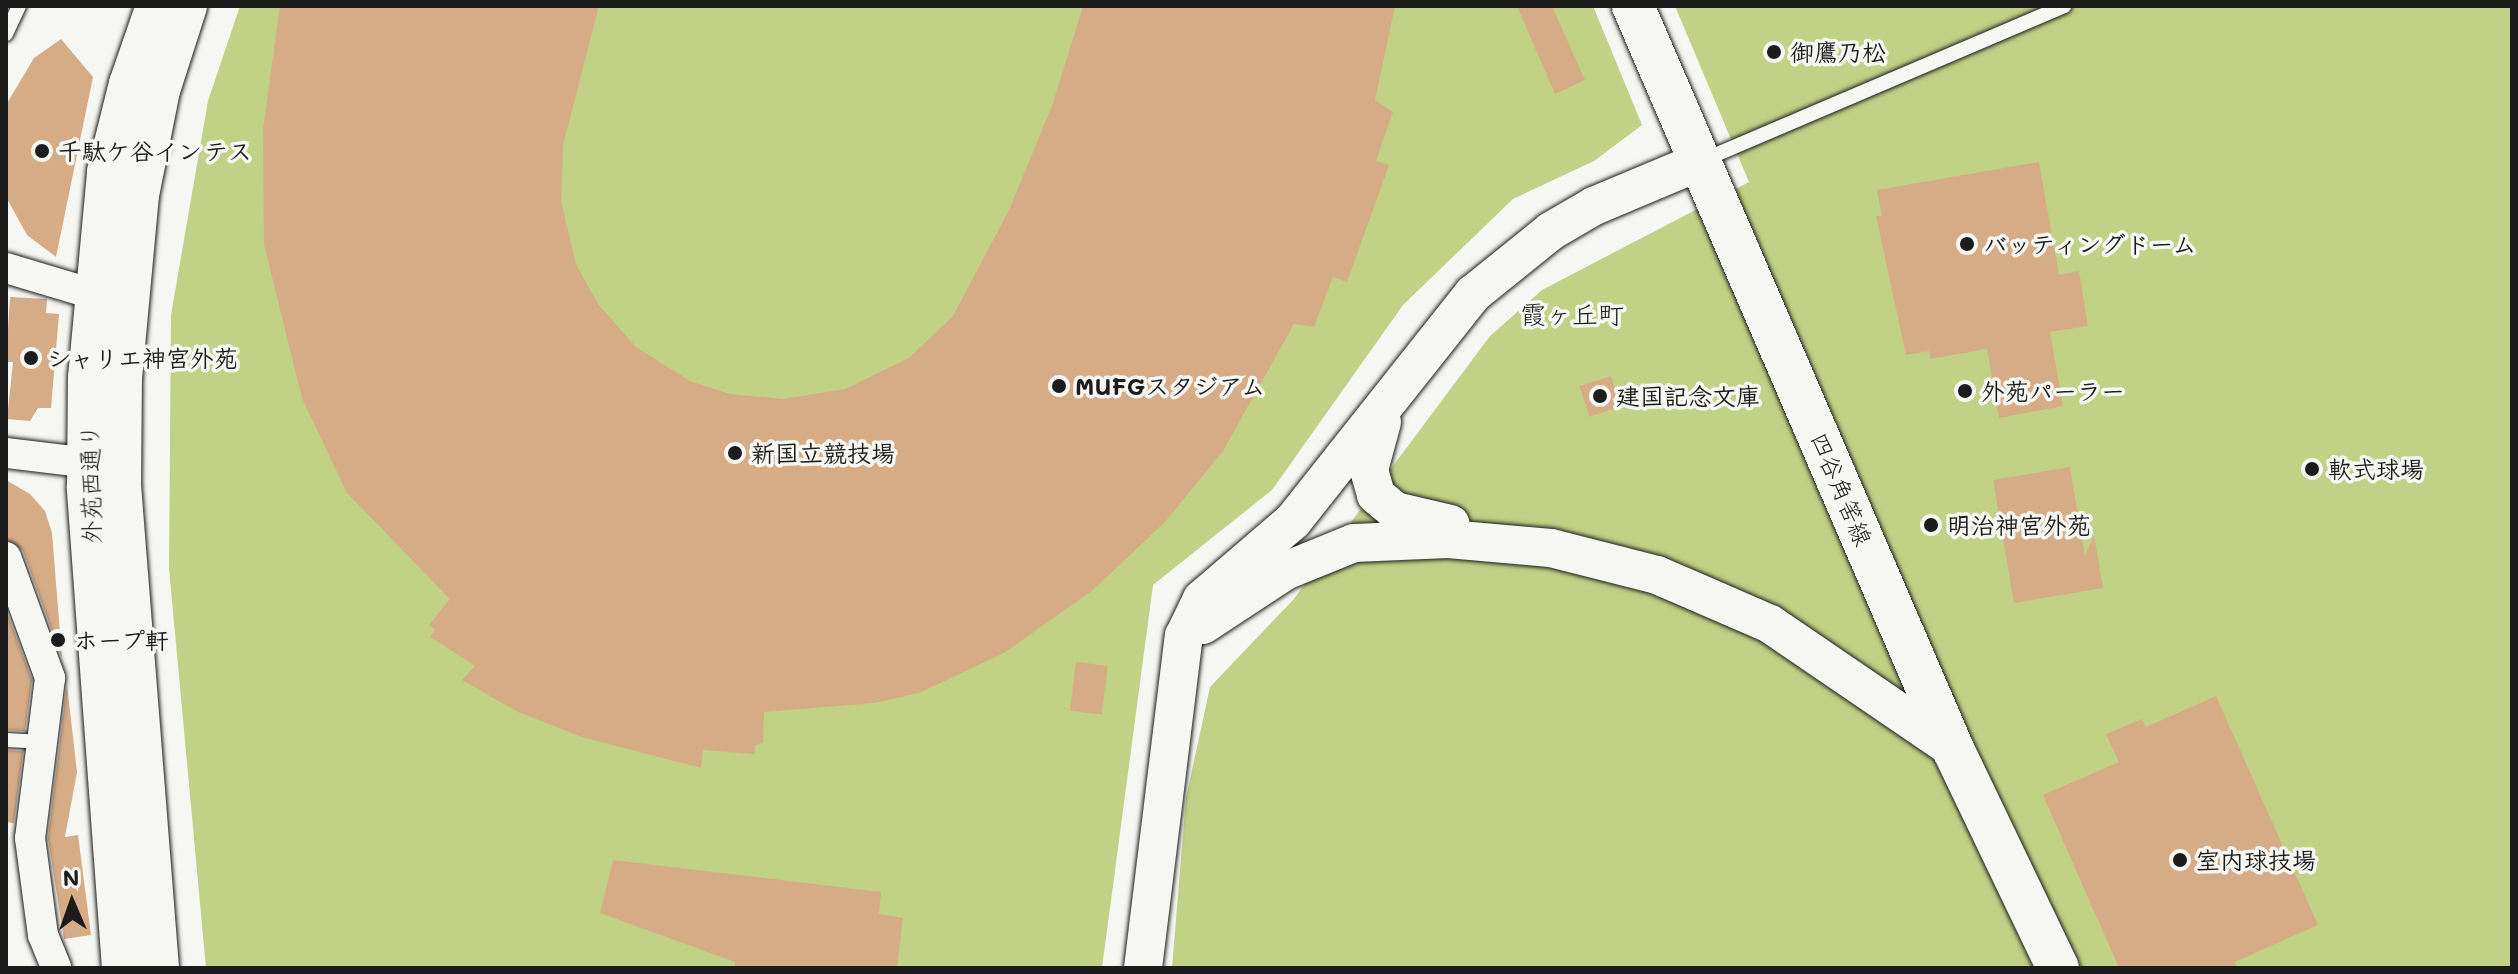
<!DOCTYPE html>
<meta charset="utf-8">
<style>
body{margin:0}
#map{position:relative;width:2518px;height:974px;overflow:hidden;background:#f6f6f2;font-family:Mali,"Klee One",sans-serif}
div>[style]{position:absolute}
.green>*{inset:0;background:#c1d186}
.building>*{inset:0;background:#d6ac87;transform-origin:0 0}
.roads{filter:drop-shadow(0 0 2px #1c1c1c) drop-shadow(0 0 2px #1c1c1c)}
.service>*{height:14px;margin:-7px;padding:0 7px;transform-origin:7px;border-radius:7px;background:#f6f6f2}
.minor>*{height:30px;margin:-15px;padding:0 15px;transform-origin:15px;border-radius:15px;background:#f6f6f2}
.tertiary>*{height:38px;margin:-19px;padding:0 19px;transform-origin:19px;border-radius:19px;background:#f6f6f2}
.secondary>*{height:42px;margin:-21px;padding:0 21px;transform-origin:21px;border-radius:21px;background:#f6f6f2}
.dots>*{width:22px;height:22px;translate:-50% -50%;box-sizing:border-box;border:4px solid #f6f6f2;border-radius:50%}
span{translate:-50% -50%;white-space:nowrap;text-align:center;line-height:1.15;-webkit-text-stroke:7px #f6f6f2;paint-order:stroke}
.poi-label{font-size:24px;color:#1c1c1c;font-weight:700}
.left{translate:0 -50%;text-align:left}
.street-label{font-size:24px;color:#1c1c1c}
.neighbourhood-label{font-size:26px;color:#1c1c1c}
.frame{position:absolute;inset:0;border:8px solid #1c1c1c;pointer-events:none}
.north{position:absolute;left:32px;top:862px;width:80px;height:80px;-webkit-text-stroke:6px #f6f6f2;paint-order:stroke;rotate:358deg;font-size:22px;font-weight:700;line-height:32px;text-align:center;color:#1c1c1c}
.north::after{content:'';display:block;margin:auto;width:28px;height:36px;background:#1c1c1c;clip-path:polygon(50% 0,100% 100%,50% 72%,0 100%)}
</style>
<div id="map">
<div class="green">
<div style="clip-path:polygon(240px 6px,1593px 6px,1642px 125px,1594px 161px,1513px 199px,1403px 305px,1272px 490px,1153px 585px,1102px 968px,206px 968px,169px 568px,171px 315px,208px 101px)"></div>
<div style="clip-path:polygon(1675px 6px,2512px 6px,2512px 968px,1172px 968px,1186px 798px,1210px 687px,1293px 600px,1490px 336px,1542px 290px,1749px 182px)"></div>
</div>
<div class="building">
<div style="clip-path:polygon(280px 6px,599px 6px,563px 145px,561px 201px,576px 264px,598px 304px,636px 347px,690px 381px,730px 394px,783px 399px,845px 389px,909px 358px,953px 316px,1009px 210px,1052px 106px,1083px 6px,1395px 6px,1375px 100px,1393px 112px,1376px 161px,1389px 165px,1347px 282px,1333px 277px,1314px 327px,1294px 324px,1223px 451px,1165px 522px,1093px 590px,1004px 653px,919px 693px,874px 703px,764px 712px,763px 743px,755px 745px,755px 754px,703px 750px,701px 768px,582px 737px,518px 712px,462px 680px,475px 666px,430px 637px,435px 630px,429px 625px,450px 599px,347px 493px,302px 398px,264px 245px,263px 130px)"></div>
<div style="clip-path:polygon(1517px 6px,1552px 6px,1585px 80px,1555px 94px)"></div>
<div style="clip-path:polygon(61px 39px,93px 77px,56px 257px,27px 235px,6px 197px,6px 105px,34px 58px)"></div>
<div style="clip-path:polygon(2039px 162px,2059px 275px,2079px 271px,2088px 326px,2050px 332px,2063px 406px,1999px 418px,1987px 349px,1930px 359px,1929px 351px,1906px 355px,1876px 216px,1882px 216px,1877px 190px)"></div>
<div style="clip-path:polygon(10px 297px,47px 299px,46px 313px,59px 314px,51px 408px,38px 408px,30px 421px,7px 419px,13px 362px,6px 362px)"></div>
<div style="left:1611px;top:376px;width:32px;height:33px;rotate:72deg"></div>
<div style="clip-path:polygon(2070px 467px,2085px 556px,2094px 535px,2103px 588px,2014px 603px,1993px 480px)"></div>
<div style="clip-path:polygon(6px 480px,30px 494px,45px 511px,52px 533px,62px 658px,23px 551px,6px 539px)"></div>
<div style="clip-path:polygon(6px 610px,32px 680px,25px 731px,6px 730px)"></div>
<div style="left:1076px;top:662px;width:32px;height:49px;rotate:7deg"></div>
<div style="clip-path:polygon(67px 685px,77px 772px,65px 837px,78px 835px,91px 935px,64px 939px,48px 838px)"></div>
<div style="clip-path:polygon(2216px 696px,2318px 925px,2235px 962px,2237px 968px,2119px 968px,2043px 795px,2119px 762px,2106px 734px,2142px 719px,2146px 727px)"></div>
<div style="clip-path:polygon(6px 750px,23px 751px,14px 823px,6px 822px)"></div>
<div style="clip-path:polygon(613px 860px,881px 892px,879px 914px,903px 918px,897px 968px,734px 968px,735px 962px,600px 913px)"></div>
</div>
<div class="roads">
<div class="service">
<div style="left:6px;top:34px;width:31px;rotate:-65deg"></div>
<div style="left:1701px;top:161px;width:395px;rotate:-23.1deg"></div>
<div style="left:6px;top:740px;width:36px;rotate:3deg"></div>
</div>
<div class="minor">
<div style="left:6px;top:268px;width:91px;rotate:16.6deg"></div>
<div style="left:6px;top:453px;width:102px;rotate:6.8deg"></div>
<div style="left:6px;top:557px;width:129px;rotate:70deg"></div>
<div style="left:50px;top:678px;width:161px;rotate:97.1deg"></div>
<div style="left:30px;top:838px;width:98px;rotate:82.4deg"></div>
<div style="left:43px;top:935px;width:35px;rotate:68deg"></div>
</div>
<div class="tertiary">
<div style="left:1382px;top:422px;width:50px;rotate:105.2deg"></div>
<div style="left:1369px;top:470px;width:26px;rotate:74deg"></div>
<div style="left:1376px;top:495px;width:25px;rotate:40deg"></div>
<div style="left:1395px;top:511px;width:57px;rotate:13.1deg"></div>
<div style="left:1203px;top:625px;width:98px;rotate:-33.4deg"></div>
<div style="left:1285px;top:571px;width:74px;rotate:-22.1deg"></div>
<div style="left:1354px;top:543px;width:94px;rotate:-2.4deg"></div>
<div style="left:1448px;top:539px;width:103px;rotate:5deg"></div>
<div style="left:1551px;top:548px;width:109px;rotate:14.3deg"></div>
<div style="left:1657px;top:575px;width:123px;rotate:23.4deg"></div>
<div style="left:1770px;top:624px;width:222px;rotate:34.3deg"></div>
<div style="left:1143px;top:968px;width:335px;rotate:-83deg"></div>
<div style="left:1184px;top:636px;width:41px;rotate:-64.1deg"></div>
<div style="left:1202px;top:599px;width:120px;rotate:-40.6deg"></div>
<div style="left:1293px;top:521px;width:290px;rotate:-51.6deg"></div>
<div style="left:1473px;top:294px;width:100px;rotate:-38.9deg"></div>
<div style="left:1551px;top:231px;width:50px;rotate:-30.2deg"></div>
<div style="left:1594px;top:206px;width:116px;rotate:-22.8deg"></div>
</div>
<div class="secondary">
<div style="left:1633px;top:6px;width:809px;rotate:66.7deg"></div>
<div style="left:1953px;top:749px;width:243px;rotate:64.4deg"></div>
<div style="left:123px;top:968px;width:482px;rotate:-94.2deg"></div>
<div style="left:88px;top:487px;width:109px;rotate:-89.5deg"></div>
<div style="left:89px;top:378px;width:207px;rotate:-84.7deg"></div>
<div style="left:108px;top:172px;width:91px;rotate:-76deg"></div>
<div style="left:130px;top:84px;width:83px;rotate:-70.9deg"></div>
<div style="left:158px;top:968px;width:482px;rotate:-94.5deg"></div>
<div style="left:120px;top:487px;width:109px;rotate:-89.5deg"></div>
<div style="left:121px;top:378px;width:184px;rotate:-84.7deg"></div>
<div style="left:138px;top:195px;width:107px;rotate:-78.7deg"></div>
<div style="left:159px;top:90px;width:88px;rotate:-72.2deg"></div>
</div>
</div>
<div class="dots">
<div style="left:1774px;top:52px;background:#1c1c1c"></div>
<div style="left:42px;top:151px;background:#1c1c1c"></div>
<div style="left:1967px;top:244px;background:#1c1c1c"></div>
<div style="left:31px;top:358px;background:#1c1c1c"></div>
<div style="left:1059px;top:386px;background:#1c1c1c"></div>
<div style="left:1965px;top:391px;background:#1c1c1c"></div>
<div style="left:1600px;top:396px;background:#1c1c1c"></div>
<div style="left:735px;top:453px;background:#1c1c1c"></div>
<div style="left:2312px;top:469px;background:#1c1c1c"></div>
<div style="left:1931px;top:525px;background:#1c1c1c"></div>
<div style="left:58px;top:640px;background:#1c1c1c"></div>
<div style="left:2180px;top:860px;background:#1c1c1c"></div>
</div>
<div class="poi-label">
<span class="left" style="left:1790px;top:52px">御鷹乃松</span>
<span class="left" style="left:58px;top:151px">千駄ケ谷インテス</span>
<span class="left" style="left:1983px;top:244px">バッティングドーム</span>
<span class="left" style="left:47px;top:358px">シャリエ神宮外苑</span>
<span class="left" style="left:1075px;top:386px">MUFGスタジアム</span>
<span class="left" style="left:1981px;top:391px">外苑パーラー</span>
<span class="left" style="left:1616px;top:396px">建国記念文庫</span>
<span class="left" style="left:751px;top:453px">新国立競技場</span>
<span class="left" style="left:2328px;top:469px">軟式球場</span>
<span class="left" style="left:1947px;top:525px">明治神宮外苑</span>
<span class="left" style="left:74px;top:640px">ホープ軒</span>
<span class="left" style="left:2196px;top:860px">室内球技場</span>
</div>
<div class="street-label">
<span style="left:90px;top:484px;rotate:-91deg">外苑西通り</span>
<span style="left:1842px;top:489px;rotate:67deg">四谷角筈線</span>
</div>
<div class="neighbourhood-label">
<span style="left:1572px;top:315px">霞ヶ丘町</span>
</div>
<div class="frame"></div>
<div class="north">N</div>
</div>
